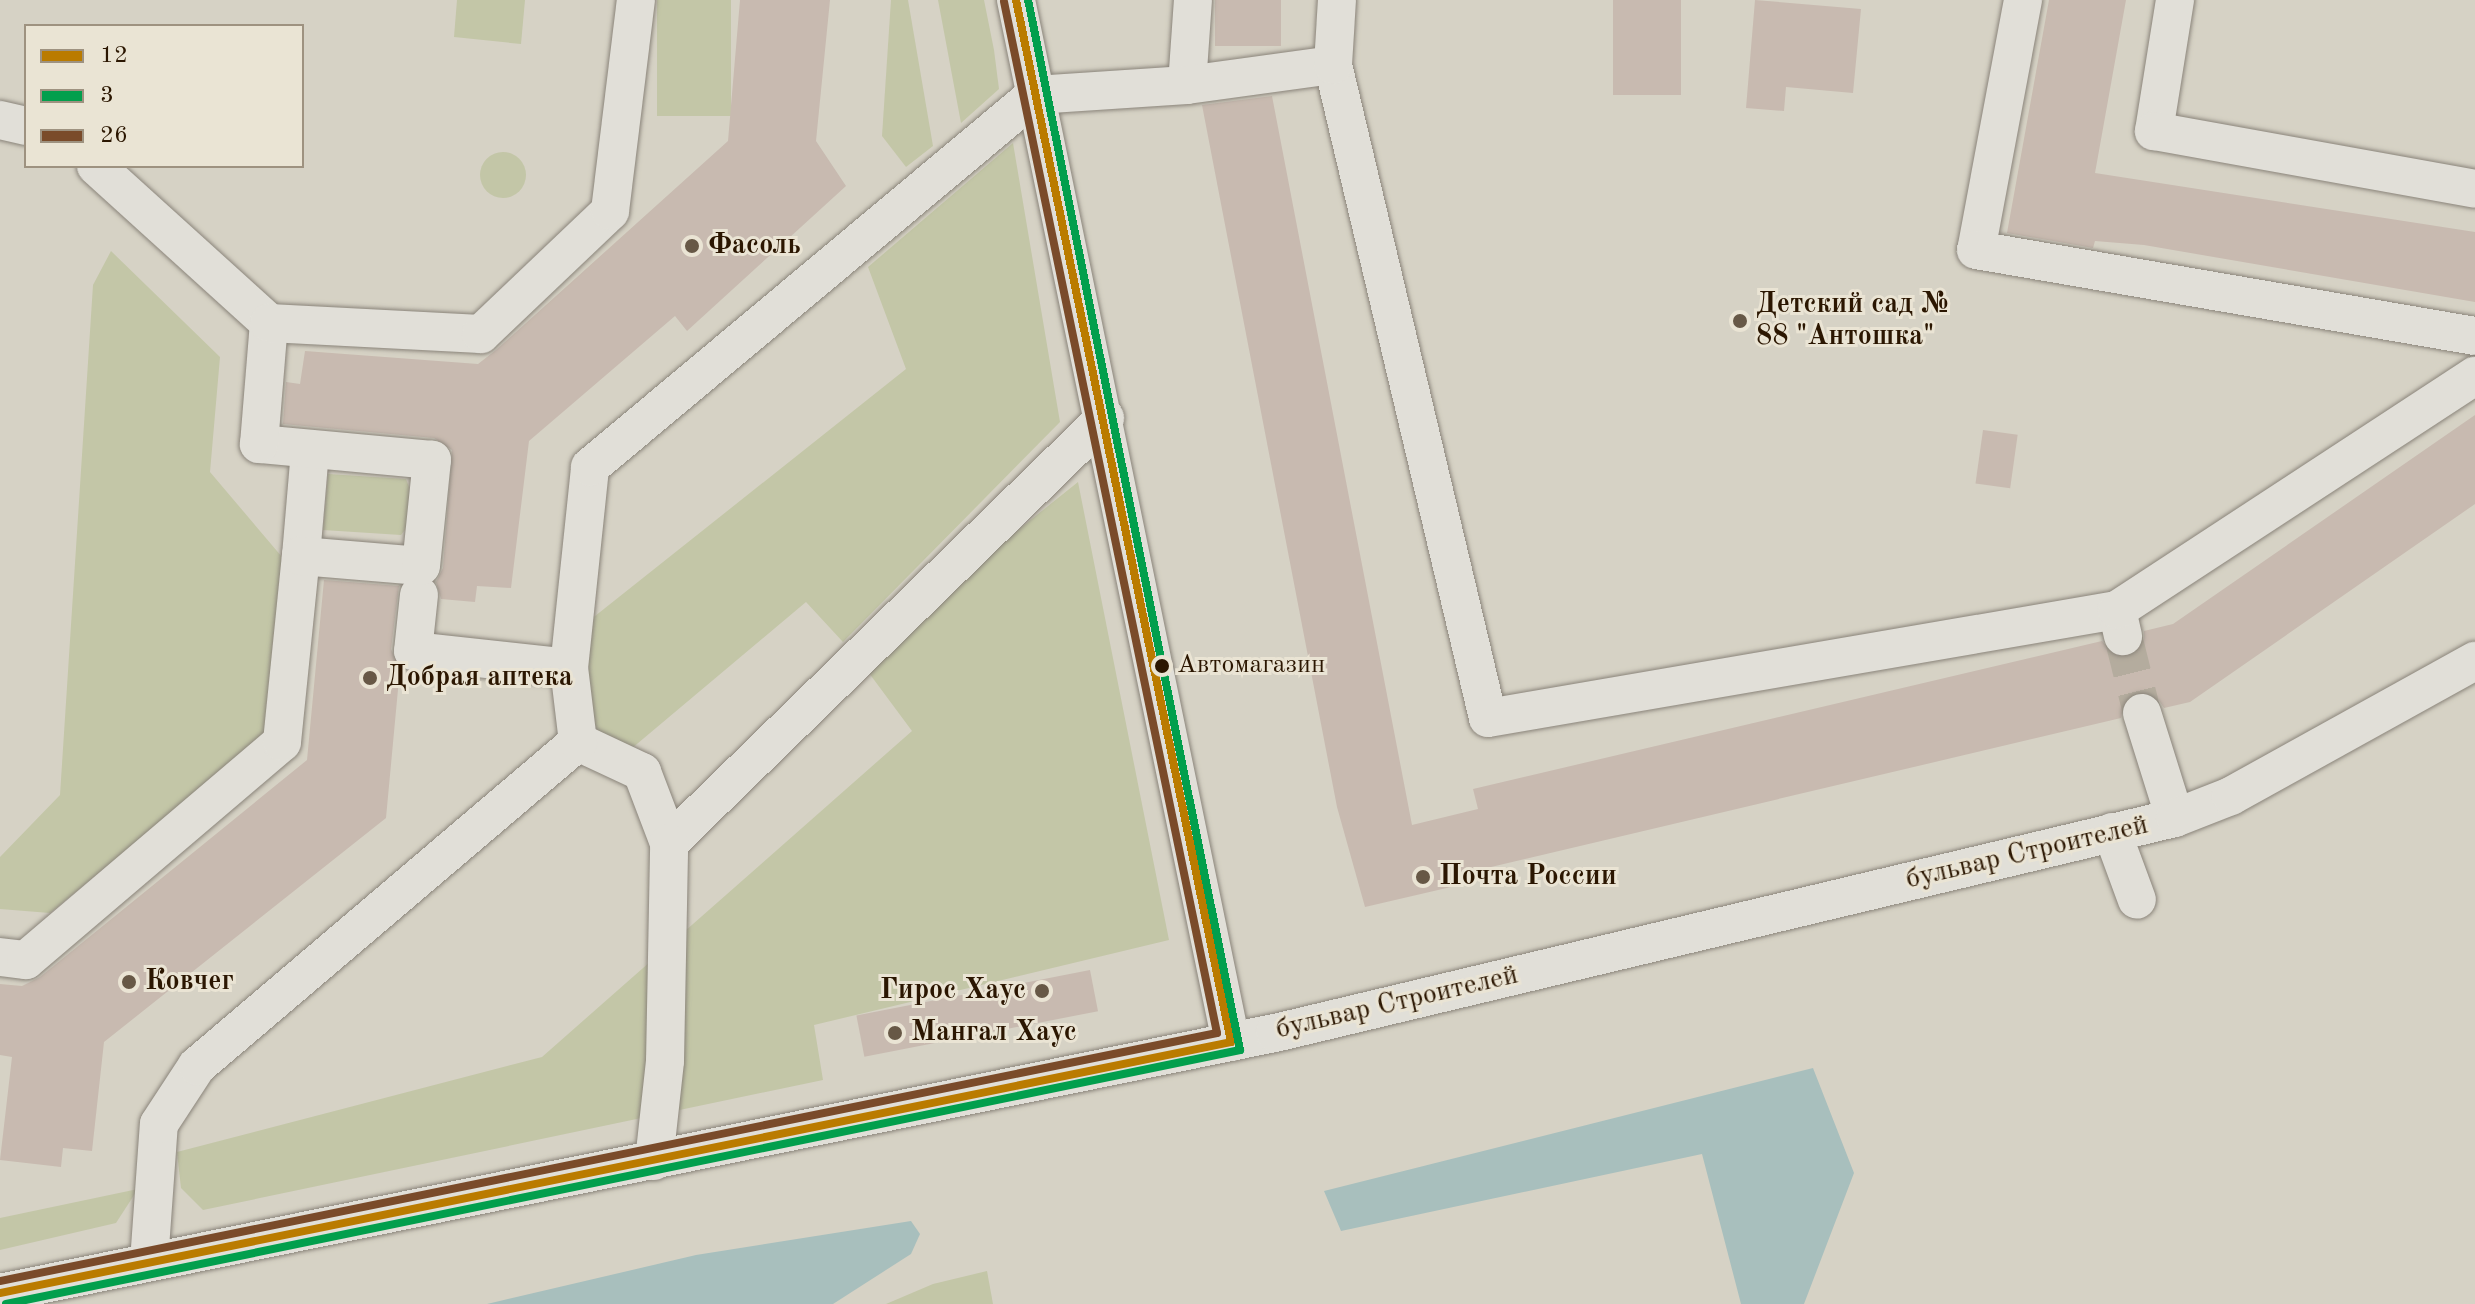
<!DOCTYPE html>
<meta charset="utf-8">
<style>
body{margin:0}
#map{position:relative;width:2475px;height:1304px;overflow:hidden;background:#d6d2c5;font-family:"Old Standard TT",serif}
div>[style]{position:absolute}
.green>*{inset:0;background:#c3c6a7;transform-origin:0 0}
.round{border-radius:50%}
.water>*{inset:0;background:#a8bfbd}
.building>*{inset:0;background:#c8bab0;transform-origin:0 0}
.minor-tunnel>*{height:38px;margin-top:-19px;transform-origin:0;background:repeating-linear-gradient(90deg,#b4ac9e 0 38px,transparent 0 57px)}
.roads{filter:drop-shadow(0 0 2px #8a847a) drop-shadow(0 0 2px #8a847a)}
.minor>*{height:38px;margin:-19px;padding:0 19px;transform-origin:19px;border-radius:19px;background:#e1dfd8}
.bus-1>*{height:8px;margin:-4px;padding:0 4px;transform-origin:4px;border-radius:4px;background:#ba7b00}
.bus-2>*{height:8px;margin:-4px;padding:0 4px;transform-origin:4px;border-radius:4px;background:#029f4d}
.bus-3>*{height:8px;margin:-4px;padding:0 4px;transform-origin:4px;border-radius:4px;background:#7a4b2a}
.dots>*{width:22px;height:22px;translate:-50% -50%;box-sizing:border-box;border:4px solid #eae4d4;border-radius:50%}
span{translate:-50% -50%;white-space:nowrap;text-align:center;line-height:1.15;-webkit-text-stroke:6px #eae4d4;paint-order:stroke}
.bus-label{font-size:26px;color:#2b1601}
.left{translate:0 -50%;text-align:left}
.poi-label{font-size:28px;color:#2b1601;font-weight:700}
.right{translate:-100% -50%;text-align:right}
.street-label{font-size:28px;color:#2b1601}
.legend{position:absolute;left:24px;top:24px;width:280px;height:144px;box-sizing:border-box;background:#eae4d4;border:2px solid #9e9280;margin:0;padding:10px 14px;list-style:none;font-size:24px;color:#2b1601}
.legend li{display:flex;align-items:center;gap:16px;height:40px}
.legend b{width:40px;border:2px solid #9e9280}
</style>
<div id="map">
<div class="green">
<div style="clip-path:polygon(457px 0,525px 0,521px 44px,454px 37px)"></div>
<div style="left:657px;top:0;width:74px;height:116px"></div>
<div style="clip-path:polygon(891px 0,908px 0,933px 146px,906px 167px,882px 136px)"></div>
<div style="clip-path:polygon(938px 0,984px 0,994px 50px,999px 89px,961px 123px)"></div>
<div style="clip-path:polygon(1013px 143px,1060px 422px,843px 642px,806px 602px,631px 749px,599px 733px,581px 697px,585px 624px,906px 369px,868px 267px)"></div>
<div class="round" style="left:480px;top:152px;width:46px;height:46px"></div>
<div style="clip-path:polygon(111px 251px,220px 357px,210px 472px,288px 564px,269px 734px,50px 913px,0 909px,0 857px,60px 795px,93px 285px)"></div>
<div style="clip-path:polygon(328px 474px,406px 479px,414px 500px,412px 521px,401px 535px,323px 530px)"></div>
<div style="clip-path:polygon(1078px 482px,1169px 940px,814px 1025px,823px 1080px,203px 1210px,181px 1188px,177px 1152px,542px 1057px,912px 731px,866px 669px,967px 571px)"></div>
<div style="clip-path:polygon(138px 1189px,116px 1223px,0 1250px,0 1218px)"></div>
<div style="clip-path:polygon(987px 1271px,993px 1304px,886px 1304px,933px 1284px)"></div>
</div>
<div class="water">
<div style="clip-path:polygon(1813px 1068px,1854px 1173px,1804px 1304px,1741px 1304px,1702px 1154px,1341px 1231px,1324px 1191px)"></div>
<div style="clip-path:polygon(911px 1221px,920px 1234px,911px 1254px,833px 1304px,487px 1304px,696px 1255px)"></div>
</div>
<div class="building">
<div style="clip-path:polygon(740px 0,830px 0,816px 141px,846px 186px,687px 331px,675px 316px,529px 441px,511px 588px,477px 586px,475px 602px,441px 599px,436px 582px,443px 568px,452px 450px,434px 438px,283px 424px,286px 382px,300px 384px,305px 351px,478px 364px,496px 350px,728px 141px)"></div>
<div style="left:1215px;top:0;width:66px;height:46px"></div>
<div style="left:1613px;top:0;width:68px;height:95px"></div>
<div style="clip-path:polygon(1755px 0,1861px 9px,1853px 93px,1786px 87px,1784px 111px,1746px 108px)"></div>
<div style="clip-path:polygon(2049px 0,2126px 0,2095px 173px,2475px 232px,2475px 302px,2144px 245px,2095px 241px,2093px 248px,2007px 233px)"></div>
<div style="clip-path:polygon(1272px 96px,1412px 825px,1478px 809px,1473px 789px,2102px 641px,2116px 657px,2129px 657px,2144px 643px,2144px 631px,2173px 624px,2475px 415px,2475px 504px,2190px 702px,2164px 708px,2156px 696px,2136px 692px,2125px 699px,2121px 718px,1491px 867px,1494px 877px,1365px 907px,1337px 807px,1202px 105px)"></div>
<div style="left:1983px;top:430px;width:35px;height:54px;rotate:8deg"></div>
<div style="clip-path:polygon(324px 580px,399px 586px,391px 649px,400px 668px,386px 818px,104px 1042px,92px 1151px,63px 1148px,61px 1167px,0 1160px,12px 1057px,0 1055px,0 984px,22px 986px,40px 977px,307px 760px)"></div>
<div style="left:1090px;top:970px;width:42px;height:238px;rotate:79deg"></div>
</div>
<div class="minor-tunnel">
<div style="left:2123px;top:636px;width:79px;rotate:76.1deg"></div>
</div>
<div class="roads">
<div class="minor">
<div style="left:1016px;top:0;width:1064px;rotate:78.34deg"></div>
<div style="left:2023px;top:0;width:254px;rotate:100.6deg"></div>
<div style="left:1976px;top:250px;width:506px;rotate:9.78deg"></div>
<div style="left:2175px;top:0;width:133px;rotate:99.1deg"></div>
<div style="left:2154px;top:131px;width:326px;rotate:10.2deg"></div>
<div style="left:1333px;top:65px;width:671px;rotate:76.65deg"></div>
<div style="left:1488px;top:718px;width:638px;rotate:-9.74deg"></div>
<div style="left:2117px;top:610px;width:27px;rotate:77deg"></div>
<div style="left:1187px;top:85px;width:85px;rotate:-86deg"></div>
<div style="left:0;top:120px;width:27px;rotate:13deg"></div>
<div style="left:96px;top:166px;width:234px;rotate:42.2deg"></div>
<div style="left:301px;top:556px;width:106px;rotate:-85.1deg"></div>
<div style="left:419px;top:595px;width:56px;rotate:96.1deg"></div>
<div style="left:413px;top:651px;width:157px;rotate:6.2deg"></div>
<div style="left:2117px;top:610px;width:428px;rotate:-33.2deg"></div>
<div style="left:2142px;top:713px;width:110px;rotate:72.6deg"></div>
<div style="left:578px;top:742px;width:71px;rotate:25.1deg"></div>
<div style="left:642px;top:772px;width:76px;rotate:69.2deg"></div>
<div style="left:669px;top:843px;width:609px;rotate:-44.27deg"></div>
<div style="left:2112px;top:832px;width:72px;rotate:69.8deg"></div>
<div style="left:0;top:957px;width:26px;rotate:7deg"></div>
<div style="left:26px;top:960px;width:336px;rotate:-40.4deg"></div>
<div style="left:282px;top:742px;width:187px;rotate:-84.2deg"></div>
<div style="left:301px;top:556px;width:120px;rotate:4.8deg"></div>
<div style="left:421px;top:566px;width:107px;rotate:-84.1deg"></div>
<div style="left:432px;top:460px;width:174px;rotate:-174.7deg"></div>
<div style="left:259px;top:444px;width:121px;rotate:-85.3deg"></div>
<div style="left:269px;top:323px;width:212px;rotate:3deg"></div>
<div style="left:481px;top:334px;width:178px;rotate:-43.6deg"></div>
<div style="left:610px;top:211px;width:213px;rotate:-83deg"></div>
<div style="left:654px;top:1161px;width:101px;rotate:-83.7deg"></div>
<div style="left:665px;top:1061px;width:218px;rotate:-88.9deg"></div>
<div style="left:149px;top:1262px;width:138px;rotate:-85.9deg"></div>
<div style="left:159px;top:1124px;width:69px;rotate:-56.8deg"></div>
<div style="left:197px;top:1066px;width:500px;rotate:-40.38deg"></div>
<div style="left:578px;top:742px;width:75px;rotate:-96.9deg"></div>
<div style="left:569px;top:668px;width:202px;rotate:-84deg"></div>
<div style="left:590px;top:467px;width:580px;rotate:-39.89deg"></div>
<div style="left:1035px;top:95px;width:152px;rotate:-3.8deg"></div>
<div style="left:1187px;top:85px;width:147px;rotate:-7.8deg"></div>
<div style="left:1333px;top:65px;width:65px;rotate:-86.5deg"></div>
<div style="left:0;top:1293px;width:1301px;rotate:-11.53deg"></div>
<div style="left:1275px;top:1033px;width:925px;rotate:-13.44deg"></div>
<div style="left:2175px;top:818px;width:60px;rotate:-21.4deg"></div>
<div style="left:2231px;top:796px;width:279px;rotate:-29deg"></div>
</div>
</div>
<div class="bus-1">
<div style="left:1016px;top:0;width:1064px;rotate:78.34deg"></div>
<div style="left:0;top:1293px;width:1256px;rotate:-11.52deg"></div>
</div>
<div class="bus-2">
<div style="left:6px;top:1304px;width:1260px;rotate:-11.63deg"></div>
<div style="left:1240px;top:1050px;width:1071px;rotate:-101.41deg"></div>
</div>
<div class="bus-3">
<div style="left:0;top:1281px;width:1242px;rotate:-11.52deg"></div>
<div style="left:1217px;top:1033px;width:1053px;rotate:-101.67deg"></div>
</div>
<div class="dots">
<div style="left:692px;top:246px;background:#675846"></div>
<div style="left:1740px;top:321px;background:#675846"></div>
<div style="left:1162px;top:666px;background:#2b1601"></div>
<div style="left:370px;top:678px;background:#675846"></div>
<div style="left:1423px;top:877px;background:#675846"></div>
<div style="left:129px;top:982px;background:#675846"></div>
<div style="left:1042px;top:991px;background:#675846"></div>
<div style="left:895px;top:1033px;background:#675846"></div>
</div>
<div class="bus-label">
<span class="left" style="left:1177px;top:666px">Автомагазин</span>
</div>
<div class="poi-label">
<span class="left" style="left:708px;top:246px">Фасоль</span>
<span class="left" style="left:1756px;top:321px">Детский сад №<br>88 "Антошка"</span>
<span class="left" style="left:386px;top:678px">Добрая аптека</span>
<span class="left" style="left:1439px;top:877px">Почта России</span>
<span class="left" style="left:145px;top:982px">Ковчег</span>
<span class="right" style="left:1026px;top:991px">Гирос Хаус</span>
<span class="left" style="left:911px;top:1033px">Мангал Хаус</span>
</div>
<div class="street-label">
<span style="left:2027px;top:853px;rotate:-13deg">бульвар Строителей</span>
<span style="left:1397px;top:1003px;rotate:-13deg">бульвар Строителей</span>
</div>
<ul class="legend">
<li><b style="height:10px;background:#ba7b00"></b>12</li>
<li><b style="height:10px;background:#029f4d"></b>3</li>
<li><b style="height:10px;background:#7a4b2a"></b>26</li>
</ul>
</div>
